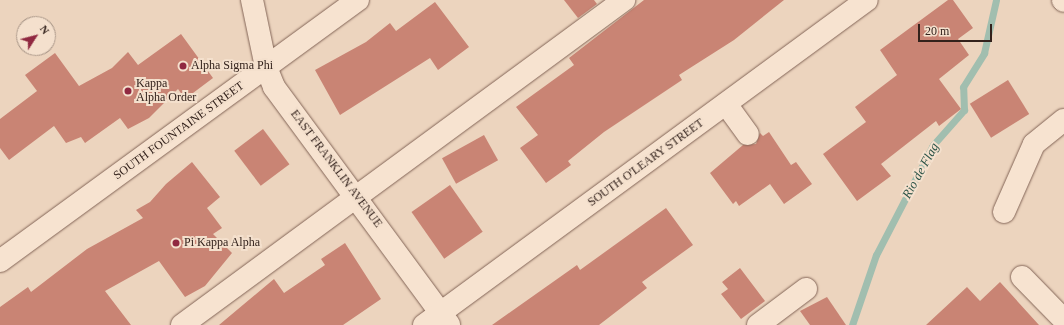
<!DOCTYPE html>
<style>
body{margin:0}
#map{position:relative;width:1064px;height:325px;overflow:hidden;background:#ecd4be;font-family:Georgia,serif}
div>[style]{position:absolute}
.stream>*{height:7px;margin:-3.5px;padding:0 3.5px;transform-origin:3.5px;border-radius:3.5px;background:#a1beaf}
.building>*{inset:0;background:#c98474;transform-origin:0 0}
.roads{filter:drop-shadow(0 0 1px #836557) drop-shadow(0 0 1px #836557)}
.minor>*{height:22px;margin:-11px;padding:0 11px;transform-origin:11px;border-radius:11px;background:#f7e3d0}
.dots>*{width:11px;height:11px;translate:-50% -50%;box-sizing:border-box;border:2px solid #f4e0cd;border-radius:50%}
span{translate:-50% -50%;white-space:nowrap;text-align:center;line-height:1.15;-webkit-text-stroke:4px #f4e0cd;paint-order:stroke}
.poi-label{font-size:12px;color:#33221c}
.left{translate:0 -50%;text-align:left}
.street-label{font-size:12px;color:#33221c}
.water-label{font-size:13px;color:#2b5347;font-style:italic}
.north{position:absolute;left:16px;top:16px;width:40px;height:40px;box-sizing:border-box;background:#f4e0cd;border:1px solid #a79486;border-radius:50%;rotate:54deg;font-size:11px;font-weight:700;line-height:16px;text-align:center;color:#33221c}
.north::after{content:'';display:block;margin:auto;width:14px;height:18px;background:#902941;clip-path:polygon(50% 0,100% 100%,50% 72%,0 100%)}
.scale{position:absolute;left:918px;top:24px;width:74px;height:18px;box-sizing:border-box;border:2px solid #33221c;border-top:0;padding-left:5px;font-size:12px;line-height:14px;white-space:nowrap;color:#33221c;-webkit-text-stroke:3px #f4e0cd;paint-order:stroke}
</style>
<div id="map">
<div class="stream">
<div style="left:852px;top:325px;width:74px;rotate:-71.1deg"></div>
<div style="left:876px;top:255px;width:124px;rotate:-62.6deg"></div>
<div style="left:933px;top:145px;width:47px;rotate:-48.5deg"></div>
<div style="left:964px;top:110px;width:23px;rotate:-92deg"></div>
<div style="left:963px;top:87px;width:40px;rotate:-58deg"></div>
<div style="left:984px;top:53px;width:54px;rotate:-77.2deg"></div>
</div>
<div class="building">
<div style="clip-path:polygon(564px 0,594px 0,597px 4px,578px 18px)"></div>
<div style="clip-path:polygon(644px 0,784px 0,734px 40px,679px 75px,682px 80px,604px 132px,568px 161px,571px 165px,546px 183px,520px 148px,538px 135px,516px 107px,574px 65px,569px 58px)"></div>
<div style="clip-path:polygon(948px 0,953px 0,973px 28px,958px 39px,969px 55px,939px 79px,961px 109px,939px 126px,936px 121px,881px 164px,891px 176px,857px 201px,823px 154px,866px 122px,855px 107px,897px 75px,880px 50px)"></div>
<div style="clip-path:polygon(435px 2px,469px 47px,438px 70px,430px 58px,340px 115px,315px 70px,366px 42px,390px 23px,396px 31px)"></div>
<div style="clip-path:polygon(181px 34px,213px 78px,185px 99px,178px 89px,149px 118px,128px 129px,120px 118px,85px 143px,81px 137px,66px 143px,54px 126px,9px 160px,0 148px,0 119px,37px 91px,25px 75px,55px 53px,79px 86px,112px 68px,128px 52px,138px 65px)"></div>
<div style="left:1008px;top:80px;width:40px;height:45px;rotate:58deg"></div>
<div style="left:263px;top:129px;width:44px;height:36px;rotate:53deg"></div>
<div style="clip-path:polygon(769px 132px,791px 165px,796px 162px,812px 184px,784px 204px,770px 184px,739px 206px,736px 201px,733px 204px,710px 173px,743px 145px,756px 144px,760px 133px,763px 136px)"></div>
<div style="left:484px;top:135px;width:29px;height:48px;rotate:61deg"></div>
<div style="clip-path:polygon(192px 162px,220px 197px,207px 208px,222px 228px,213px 234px,232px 253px,205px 286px,185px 297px,159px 261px,105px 291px,131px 325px,0 325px,0 307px,28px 287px,31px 292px,87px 249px,143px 218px,136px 210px,150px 202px,166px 184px)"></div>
<div style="left:450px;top:185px;width:57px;height:47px;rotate:55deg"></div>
<div style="clip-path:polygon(666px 208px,693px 245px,642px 282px,647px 288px,599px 325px,492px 325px,577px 265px,580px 270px)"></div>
<div style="clip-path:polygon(345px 243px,381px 299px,343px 325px,219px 325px,274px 279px,284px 293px,325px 265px,321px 259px)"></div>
<div style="clip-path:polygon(740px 268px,765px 301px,741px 319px,721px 294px,728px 289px,722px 282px)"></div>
<div style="clip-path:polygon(1000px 282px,1039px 325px,926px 325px,967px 287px,980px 301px)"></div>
<div style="clip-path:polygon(827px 297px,846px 325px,810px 325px,800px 311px)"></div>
</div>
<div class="roads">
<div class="minor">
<div style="left:252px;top:0;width:68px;rotate:78.2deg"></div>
<div style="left:266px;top:67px;width:22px;rotate:68deg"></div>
<div style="left:274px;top:87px;width:295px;rotate:53.6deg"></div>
<div style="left:1063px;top:0;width:1px;rotate:45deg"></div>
<div style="left:726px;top:104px;width:37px;rotate:54deg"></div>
<div style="left:1004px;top:212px;width:74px;rotate:-66.2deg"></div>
<div style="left:1034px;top:144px;width:38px;rotate:-39deg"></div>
<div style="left:0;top:261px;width:443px;rotate:-36.1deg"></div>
<div style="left:1022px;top:277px;width:60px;rotate:45.7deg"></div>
<div style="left:182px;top:325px;width:549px;rotate:-36.33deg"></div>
<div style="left:424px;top:325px;width:549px;rotate:-36.27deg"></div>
<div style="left:758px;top:325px;width:60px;rotate:-36.9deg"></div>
</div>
</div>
<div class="dots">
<div style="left:183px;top:66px;background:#902941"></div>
<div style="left:128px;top:91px;background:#902941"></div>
<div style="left:176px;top:243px;background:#902941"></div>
</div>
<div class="poi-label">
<span class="left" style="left:191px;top:66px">Alpha Sigma Phi</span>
<span class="left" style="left:136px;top:91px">Kappa<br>Alpha Order</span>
<span class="left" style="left:184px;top:243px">Pi Kappa Alpha</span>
</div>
<div class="street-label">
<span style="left:179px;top:131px;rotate:-36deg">SOUTH FOUNTAINE STREET</span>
<span style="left:646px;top:163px;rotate:-36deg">SOUTH O'LEARY STREET</span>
<span style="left:336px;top:169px;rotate:53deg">EAST FRANKLIN AVENUE</span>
</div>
<div class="water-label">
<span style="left:921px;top:171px;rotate:-61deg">Rio de Flag</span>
</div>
<div class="north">N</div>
<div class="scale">20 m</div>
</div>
